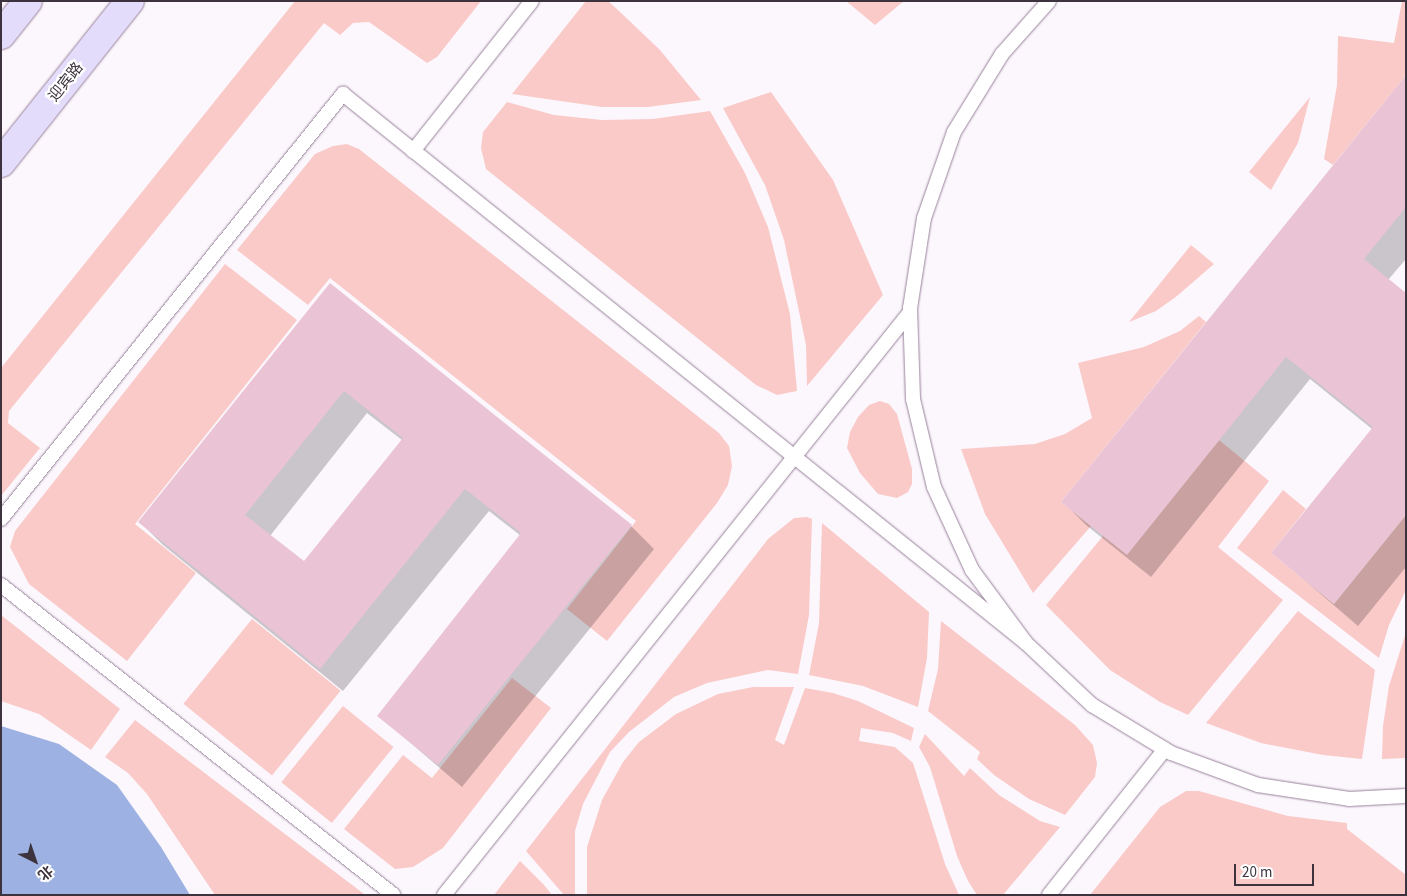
<!DOCTYPE html>
<meta charset="utf-8">
<style>
body{margin:0}
#map{position:relative;width:1407px;height:896px;overflow:hidden;background:#fcf7fd;font-family:"Source Sans 3","Noto Sans SC",sans-serif}
div>[style]{position:absolute}
.green>*{inset:0;background:#facac9;transform-origin:0 0}
.water>*{inset:0;background:#9db2e2}
.shadow>*{inset:0;background:#0003}
.building>*{inset:0;background:#eac4d4}
.roads{filter:drop-shadow(0 0 1px #98819b) drop-shadow(0 0 1px #98819b)}
.lane>*{height:14px;margin:-7px;padding:0 7px;transform-origin:7px;border-radius:7px;background:#fff}
.primary>*{height:28px;margin:-14px;padding:0 14px;transform-origin:14px;border-radius:14px;background:#e3dcfb}
span{translate:-50% -50%;white-space:nowrap;text-align:center;line-height:1.15;-webkit-text-stroke:4.5px #fff;paint-order:stroke}
.street-label{font-size:15px;color:#3d333e}
.frame{position:absolute;inset:0;border:2px solid #3d333e;pointer-events:none}
.north{position:absolute;left:10px;top:836px;width:50px;height:50px;-webkit-text-stroke:4px #fff;paint-order:stroke;rotate:139deg;font-size:14px;font-weight:700;line-height:20px;text-align:center;color:#3d333e}
.north::after{content:'';display:block;margin:auto;width:18px;height:22px;background:#3d333e;clip-path:polygon(50% 0,100% 100%,50% 72%,0 100%)}
.scale{position:absolute;left:1234px;top:864px;width:80px;height:22px;box-sizing:border-box;border:2px solid #3d333e;border-top:0;padding-left:6px;font-size:15px;line-height:18px;white-space:nowrap;color:#3d333e;-webkit-text-stroke:4px #fff;paint-order:stroke}
</style>
<div id="map">
<div class="green">
<div style="clip-path:polygon(295px 1px,481px 1px,437px 57px,427px 63px,369px 22px,353px 23px,340px 35px,324px 23px,9px 411px,8px 423px,40px 448px,1px 496px,1px 368px)"></div>
<div style="clip-path:polygon(586px 1px,608px 1px,618px 10px,660px 50px,701px 100px,648px 107px,602px 107px,512px 94px)"></div>
<div style="clip-path:polygon(846px 1px,904px 1px,875px 25px)"></div>
<div style="clip-path:polygon(1402px 1px,1406px 1px,1406px 75px,1333px 165px,1324px 159px,1337px 85px,1338px 36px,1394px 43px)"></div>
<div style="clip-path:polygon(771px 92px,833px 180px,883px 295px,807px 386px,806px 345px,784px 240px,765px 185px,723px 108px)"></div>
<div style="clip-path:polygon(1310px 97px,1298px 143px,1271px 190px,1249px 172px)"></div>
<div style="clip-path:polygon(507px 102px,554px 115px,602px 120px,653px 119px,710px 111px,745px 173px,768px 227px,790px 314px,797px 391px,777px 395px,756px 385px,486px 169px,481px 148px,483px 132px)"></div>
<div style="clip-path:polygon(347px 144px,359px 149px,719px 433px,729px 446px,732px 466px,728px 485px,717px 503px,607px 641px,567px 609px,636px 521px,330px 278px,308px 305px,237px 250px,315px 154px,333px 146px)"></div>
<div style="clip-path:polygon(1191px 245px,1214px 264px,1177px 296px,1156px 311px,1129px 322px)"></div>
<div style="clip-path:polygon(225px 264px,297px 320px,135px 524px,196px 573px,127px 661px,29px 584px,10px 547px,15px 531px)"></div>
<div style="clip-path:polygon(1199px 316px,1206px 322px,1061px 502px,1091px 526px,1033px 593px,985px 514px,961px 449px,1035px 444px,1065px 434px,1092px 418px,1078px 363px,1144px 347px,1180px 331px)"></div>
<div style="clip-path:polygon(880px 401px,889px 404px,897px 414px,912px 469px,912px 484px,908px 492px,897px 498px,878px 494px,860px 473px,847px 448px,850px 432px,858px 417px,869px 405px)"></div>
<div style="clip-path:polygon(1219px 440px,1269px 481px,1218px 547px,1283px 600px,1188px 715px,1160px 702px,1110px 670px,1046px 605px,1103px 536px,1127px 554px)"></div>
<div style="clip-path:polygon(1283px 490px,1306px 509px,1271px 553px,1334px 604px,1406px 515px,1406px 590px,1389px 625px,1379px 658px,1237px 548px)"></div>
<div style="clip-path:polygon(807px 517px,812px 519px,809px 615px,798px 674px,768px 670px,707px 683px,674px 697px,629px 732px,610px 752px,583px 804px,575px 831px,575px 895px,564px 895px,526px 851px,768px 539px,794px 518px)"></div>
<div style="clip-path:polygon(822px 523px,929px 612px,927px 658px,918px 707px,863px 686px,809px 675px,819px 623px)"></div>
<div style="clip-path:polygon(1298px 611px,1375px 670px,1362px 759px,1323px 755px,1261px 743px,1206px 723px)"></div>
<div style="clip-path:polygon(1px 615px,120px 709px,91px 750px,39px 714px,1px 701px)"></div>
<div style="left:252px;top:619px;width:114px;height:109px;rotate:39deg"></div>
<div style="clip-path:polygon(941px 621px,1075px 725px,1093px 745px,1097px 763px,1095px 777px,1065px 815px,1029px 799px,994px 775px,977px 759px,980px 752px,928px 711px,938px 669px)"></div>
<div style="clip-path:polygon(1406px 632px,1406px 758px,1382px 759px,1383px 726px,1389px 686px)"></div>
<div style="clip-path:polygon(512px 678px,551px 708px,443px 848px,413px 867px,395px 869px,344px 829px,403px 755px,432px 778px)"></div>
<div style="clip-path:polygon(753px 687px,794px 687px,775px 740px,784px 745px,805px 688px,833px 693px,858px 701px,914px 728px,911px 741px,893px 733px,861px 728px,859px 741px,895px 747px,913px 763px,945px 864px,959px 895px,587px 895px,587px 847px,602px 800px,623px 762px,639px 742px,676px 714px,718px 694px)"></div>
<div style="left:343px;top:706px;width:65px;height:98px;rotate:39deg"></div>
<div style="clip-path:polygon(135px 720px,364px 894px,364px 895px,215px 895px,147px 794px,128px 773px,105px 757px)"></div>
<div style="clip-path:polygon(925px 734px,964px 776px,970px 768px,999px 795px,1040px 821px,1060px 827px,1003px 895px,977px 895px,968px 881px,957px 856px,930px 767px,919px 747px)"></div>
<div style="clip-path:polygon(1186px 791px,1199px 791px,1288px 816px,1347px 823px,1347px 829px,1406px 875px,1406px 895px,1090px 895px,1160px 807px)"></div>
<div style="clip-path:polygon(520px 861px,544px 885px,552px 895px,494px 895px)"></div>
</div>
<div class="water">
<div style="clip-path:polygon(1px 726px,59px 744px,117px 785px,161px 847px,190px 895px,1px 895px)"></div>
</div>
<div class="shadow">
<div style="clip-path:polygon(1406px 77px,1406px 259px,1388px 280px,1406px 294px,1406px 567px,1358px 626px,1273px 553px,1372px 429px,1310px 379px,1151px 577px,1086px 525px,1063px 502px)"></div>
<div style="clip-path:polygon(evenodd,331px 285px,631px 526px,654px 549px,462px 787px,379px 716px,521px 536px,489px 511px,343px 691px,163px 545px,140px 522px,331px 285px,367px 413px,402px 440px,304px 563px,270px 536px,367px 413px)"></div>
</div>
<div class="building">
<div style="clip-path:polygon(1406px 75px,1406px 207px,1364px 259px,1406px 293px,1406px 515px,1334px 604px,1271px 553px,1373px 427px,1286px 357px,1127px 555px,1061px 502px)"></div>
<div style="clip-path:polygon(evenodd,330px 283px,632px 525px,438px 765px,377px 716px,521px 533px,465px 489px,320px 669px,138px 522px,330px 283px,344px 391px,403px 438px,304px 561px,245px 515px,344px 391px)"></div>
</div>
<div class="roads">
<div class="lane">
<div style="left:1049px;top:1px;width:71px;rotate:131.6deg"></div>
<div style="left:1002px;top:54px;width:92px;rotate:121.6deg"></div>
<div style="left:954px;top:132px;width:91px;rotate:109.2deg"></div>
<div style="left:924px;top:218px;width:91px;rotate:98.8deg"></div>
<div style="left:910px;top:308px;width:91px;rotate:88.1deg"></div>
<div style="left:913px;top:399px;width:90px;rotate:76.6deg"></div>
<div style="left:934px;top:487px;width:91px;rotate:65.4deg"></div>
<div style="left:972px;top:570px;width:91px;rotate:53.5deg"></div>
<div style="left:1026px;top:643px;width:91px;rotate:43.2deg"></div>
<div style="left:1092px;top:705px;width:92px;rotate:31.3deg"></div>
<div style="left:1171px;top:753px;width:93px;rotate:20.2deg"></div>
<div style="left:1258px;top:785px;width:92px;rotate:8.7deg"></div>
<div style="left:1349px;top:799px;width:57px;rotate:-3deg"></div>
<div style="left:413px;top:151px;width:191px;rotate:-51.6deg"></div>
<div style="left:1px;top:519px;width:546px;rotate:-51.18deg"></div>
<div style="left:343px;top:94px;width:876px;rotate:38.79deg"></div>
<div style="left:1px;top:585px;width:500px;rotate:38.3deg"></div>
<div style="left:444px;top:895px;width:746px;rotate:-51.36deg"></div>
<div style="left:1049px;top:895px;width:186px;rotate:-51.5deg"></div>
</div>
<div class="primary">
<div style="left:1px;top:35px;width:43px;rotate:-51.5deg"></div>
<div style="left:1px;top:163px;width:207px;rotate:-51.5deg"></div>
</div>
</div>
<div class="street-label">
<span style="left:66px;top:82px;rotate:-51deg">迎宾路</span>
</div>
<div class="frame"></div>
<div class="north">北</div>
<div class="scale">20 m</div>
</div>
